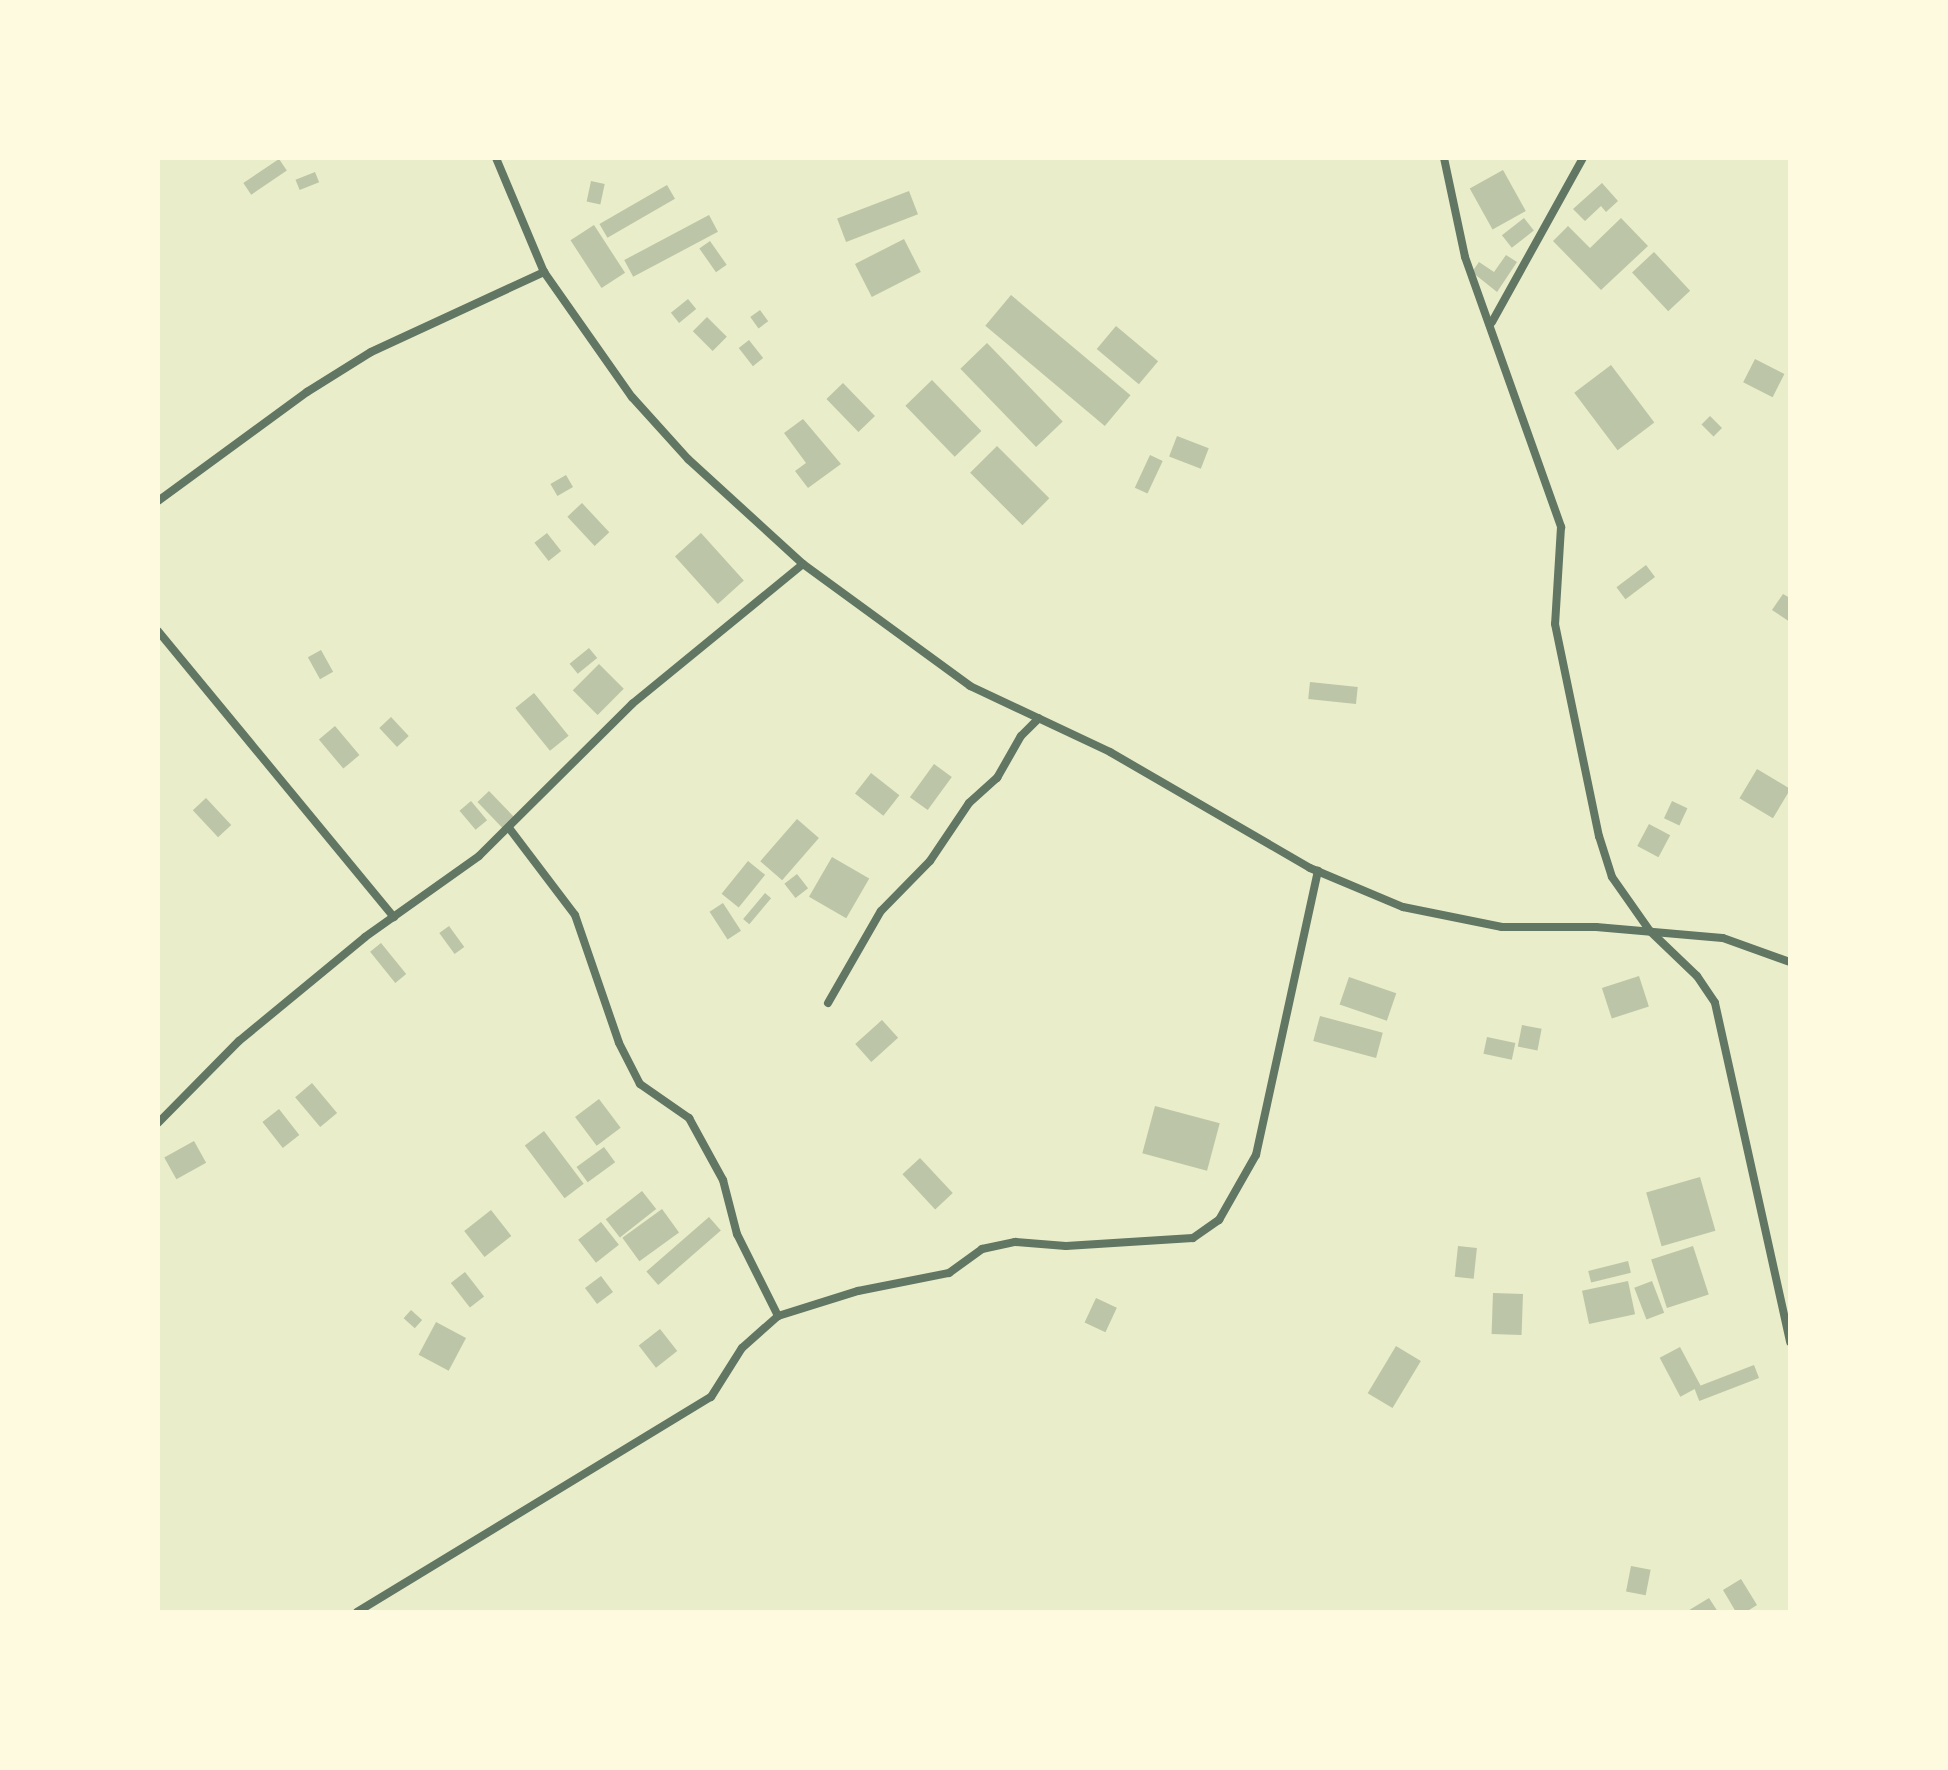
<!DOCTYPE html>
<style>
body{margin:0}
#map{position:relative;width:1948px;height:1770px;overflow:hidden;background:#e9edc9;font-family:"DejaVu Sans",sans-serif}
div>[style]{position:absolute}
.building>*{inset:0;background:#bcc5a7;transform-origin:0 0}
.minor>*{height:8px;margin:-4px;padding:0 4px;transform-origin:4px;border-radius:4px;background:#617663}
span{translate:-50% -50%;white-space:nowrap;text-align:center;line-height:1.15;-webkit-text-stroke:8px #fefae0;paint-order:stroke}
.frame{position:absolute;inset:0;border:160px solid #fefae0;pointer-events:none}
</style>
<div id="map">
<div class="building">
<div style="left:279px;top:159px;width:14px;height:43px;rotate:56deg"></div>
<div style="left:1503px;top:170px;width:47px;height:38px;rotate:61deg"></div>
<div style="left:315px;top:172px;width:11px;height:21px;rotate:68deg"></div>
<div style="left:591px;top:181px;width:14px;height:21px;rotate:12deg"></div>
<div style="clip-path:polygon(1602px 183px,1618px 201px,1606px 212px,1601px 206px,1585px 221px,1573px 209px)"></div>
<div style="left:667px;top:185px;width:16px;height:78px;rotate:60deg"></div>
<div style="left:909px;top:191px;width:25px;height:77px;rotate:69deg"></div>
<div style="left:709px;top:215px;width:19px;height:96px;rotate:62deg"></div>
<div style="left:1524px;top:218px;width:16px;height:28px;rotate:52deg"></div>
<div style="clip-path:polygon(1621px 218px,1648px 246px,1601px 290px,1553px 241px,1568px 226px,1590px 248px)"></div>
<div style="left:594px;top:225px;width:57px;height:28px;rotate:57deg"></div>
<div style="left:904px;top:239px;width:37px;height:55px;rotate:63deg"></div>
<div style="left:710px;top:241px;width:29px;height:13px;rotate:55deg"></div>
<div style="left:1654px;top:252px;width:53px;height:30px;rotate:47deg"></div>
<div style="clip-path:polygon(1506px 255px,1517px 262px,1497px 292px,1472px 272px,1479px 262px,1494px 272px)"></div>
<div style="left:1011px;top:295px;width:156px;height:40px;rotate:40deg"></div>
<div style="left:688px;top:299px;width:13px;height:22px;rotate:51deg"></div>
<div style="left:760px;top:310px;width:14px;height:12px;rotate:54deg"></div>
<div style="left:707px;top:317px;width:28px;height:20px;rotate:45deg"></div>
<div style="left:1116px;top:326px;width:55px;height:30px;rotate:40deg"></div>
<div style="left:749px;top:340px;width:23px;height:13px;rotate:52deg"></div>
<div style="left:987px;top:343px;width:109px;height:37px;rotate:46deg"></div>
<div style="left:1755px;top:359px;width:33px;height:26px;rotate:27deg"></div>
<div style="left:1611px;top:365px;width:72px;height:46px;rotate:53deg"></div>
<div style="left:932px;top:380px;width:71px;height:37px;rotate:46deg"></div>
<div style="left:843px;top:383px;width:46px;height:23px;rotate:46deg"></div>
<div style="left:1710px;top:416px;width:17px;height:12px;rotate:45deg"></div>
<div style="clip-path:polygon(803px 419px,841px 464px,808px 488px,795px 471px,806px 463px,784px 433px)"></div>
<div style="left:1177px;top:436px;width:34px;height:22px;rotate:21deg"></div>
<div style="left:997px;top:446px;width:74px;height:38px;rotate:45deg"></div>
<div style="left:1150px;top:455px;width:14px;height:36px;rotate:25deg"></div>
<div style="left:566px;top:475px;width:14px;height:18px;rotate:60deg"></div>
<div style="left:582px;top:503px;width:40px;height:20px;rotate:47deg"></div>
<div style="left:547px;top:533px;width:23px;height:16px;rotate:52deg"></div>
<div style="left:701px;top:533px;width:64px;height:35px;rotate:48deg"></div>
<div style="left:1646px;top:565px;width:15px;height:37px;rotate:53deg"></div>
<div style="clip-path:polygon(1783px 594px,1790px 598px,1790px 622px,1772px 610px)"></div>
<div style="left:589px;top:648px;width:13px;height:25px;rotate:51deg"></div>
<div style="left:321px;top:650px;width:25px;height:15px;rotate:61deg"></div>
<div style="left:599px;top:664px;width:35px;height:37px;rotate:45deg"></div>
<div style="left:1310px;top:682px;width:48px;height:17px;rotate:6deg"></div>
<div style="left:534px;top:693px;width:55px;height:24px;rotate:51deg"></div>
<div style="left:391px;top:717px;width:26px;height:16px;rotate:47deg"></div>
<div style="left:335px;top:726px;width:38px;height:21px;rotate:50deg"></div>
<div style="left:934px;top:764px;width:22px;height:41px;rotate:36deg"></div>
<div style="left:1757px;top:769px;width:39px;height:34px;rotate:31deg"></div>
<div style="left:871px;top:773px;width:36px;height:26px;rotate:38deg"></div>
<div style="left:489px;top:791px;width:36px;height:16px;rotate:46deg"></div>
<div style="left:206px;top:798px;width:37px;height:18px;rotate:47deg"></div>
<div style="left:471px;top:801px;width:25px;height:15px;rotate:50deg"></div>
<div style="left:1672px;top:801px;width:17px;height:19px;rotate:25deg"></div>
<div style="left:797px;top:819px;width:29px;height:56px;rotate:41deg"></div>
<div style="left:1649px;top:824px;width:24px;height:25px;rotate:28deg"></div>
<div style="left:832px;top:857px;width:43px;height:46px;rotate:30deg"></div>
<div style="left:748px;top:861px;width:22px;height:42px;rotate:39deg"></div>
<div style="left:797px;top:874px;width:18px;height:16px;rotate:52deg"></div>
<div style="left:765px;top:893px;width:8px;height:34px;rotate:40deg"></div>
<div style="left:723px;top:903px;width:33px;height:16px;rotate:57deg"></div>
<div style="left:449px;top:926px;width:26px;height:12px;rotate:54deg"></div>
<div style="left:381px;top:943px;width:40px;height:14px;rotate:51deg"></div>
<div style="left:1639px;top:976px;width:32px;height:39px;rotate:72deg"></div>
<div style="left:1349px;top:977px;width:50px;height:29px;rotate:19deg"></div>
<div style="left:1320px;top:1016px;width:65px;height:26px;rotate:15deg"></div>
<div style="left:882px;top:1020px;width:24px;height:36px;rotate:48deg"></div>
<div style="left:1522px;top:1025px;width:20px;height:22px;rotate:11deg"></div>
<div style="left:1487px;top:1037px;width:29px;height:17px;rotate:12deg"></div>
<div style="left:312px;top:1083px;width:39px;height:22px;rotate:50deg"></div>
<div style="left:599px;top:1099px;width:36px;height:30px;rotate:53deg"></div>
<div style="left:1155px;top:1106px;width:67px;height:49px;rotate:15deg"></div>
<div style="left:279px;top:1109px;width:33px;height:21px;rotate:52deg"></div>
<div style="left:544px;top:1131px;width:66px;height:24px;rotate:53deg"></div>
<div style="left:194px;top:1141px;width:25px;height:34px;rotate:61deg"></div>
<div style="left:604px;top:1147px;width:19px;height:34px;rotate:54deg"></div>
<div style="left:920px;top:1158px;width:48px;height:24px;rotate:47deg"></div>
<div style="left:1700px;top:1177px;width:56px;height:56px;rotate:74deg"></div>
<div style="left:642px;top:1191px;width:23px;height:46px;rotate:52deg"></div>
<div style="left:662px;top:1209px;width:29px;height:49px;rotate:54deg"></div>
<div style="left:491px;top:1210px;width:33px;height:34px;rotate:52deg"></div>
<div style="left:709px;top:1217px;width:18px;height:83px;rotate:49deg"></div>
<div style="left:601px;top:1222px;width:29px;height:29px;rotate:52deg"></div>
<div style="left:1458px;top:1246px;width:19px;height:31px;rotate:6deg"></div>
<div style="left:1693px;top:1246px;width:51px;height:44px;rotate:72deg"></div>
<div style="left:1628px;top:1261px;width:12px;height:41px;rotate:76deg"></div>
<div style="left:465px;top:1272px;width:31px;height:18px;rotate:52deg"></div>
<div style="left:601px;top:1276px;width:20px;height:20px;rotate:53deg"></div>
<div style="left:1628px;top:1281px;width:34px;height:47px;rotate:78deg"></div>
<div style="left:1652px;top:1281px;width:34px;height:19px;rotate:69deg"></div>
<div style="left:1493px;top:1293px;width:30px;height:41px;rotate:2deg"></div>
<div style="left:1096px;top:1298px;width:23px;height:27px;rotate:25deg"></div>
<div style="left:411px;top:1310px;width:15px;height:11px;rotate:42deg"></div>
<div style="left:436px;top:1322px;width:34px;height:37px;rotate:28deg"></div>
<div style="left:660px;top:1329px;width:28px;height:27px;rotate:52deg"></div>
<div style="left:1396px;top:1346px;width:29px;height:55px;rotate:31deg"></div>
<div style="left:1680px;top:1347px;width:44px;height:23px;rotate:62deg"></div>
<div style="left:1754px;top:1365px;width:14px;height:64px;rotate:69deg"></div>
<div style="left:1631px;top:1566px;width:20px;height:26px;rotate:11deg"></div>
<div style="clip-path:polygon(1741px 1579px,1757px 1605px,1746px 1612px,1736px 1612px,1723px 1590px)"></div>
<div style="clip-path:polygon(1709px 1598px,1718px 1612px,1686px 1612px)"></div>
</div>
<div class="minor">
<div style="left:496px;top:158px;width:124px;rotate:67.2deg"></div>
<div style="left:544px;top:272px;width:153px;rotate:54.9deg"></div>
<div style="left:632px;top:397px;width:84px;rotate:47.9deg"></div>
<div style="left:688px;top:459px;width:156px;rotate:42.4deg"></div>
<div style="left:803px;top:564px;width:207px;rotate:36.1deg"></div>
<div style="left:970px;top:686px;width:155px;rotate:25.2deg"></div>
<div style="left:1110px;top:752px;width:231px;rotate:30.1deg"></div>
<div style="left:1310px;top:868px;width:101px;rotate:22.8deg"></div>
<div style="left:1403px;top:907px;width:101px;rotate:11.4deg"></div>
<div style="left:1502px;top:927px;width:94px"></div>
<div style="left:1596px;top:927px;width:127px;rotate:5deg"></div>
<div style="left:1723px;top:938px;width:71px;rotate:19.7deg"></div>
<div style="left:1444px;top:158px;width:101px;rotate:78deg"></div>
<div style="left:1465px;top:257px;width:287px;rotate:70.4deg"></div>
<div style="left:1561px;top:527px;width:97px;rotate:93.5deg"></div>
<div style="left:1555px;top:624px;width:217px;rotate:78.3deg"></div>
<div style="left:1599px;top:836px;width:43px;rotate:72.4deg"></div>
<div style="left:1612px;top:877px;width:66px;rotate:54.9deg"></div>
<div style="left:1650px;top:931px;width:65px;rotate:43.8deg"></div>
<div style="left:1697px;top:976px;width:32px;rotate:56deg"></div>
<div style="left:1715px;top:1003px;width:347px;rotate:77.5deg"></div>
<div style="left:1492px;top:322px;width:188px;rotate:-61deg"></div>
<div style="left:158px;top:501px;width:185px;rotate:-36.2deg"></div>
<div style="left:307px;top:392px;width:75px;rotate:-32deg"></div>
<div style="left:371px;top:352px;width:191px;rotate:-24.8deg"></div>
<div style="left:158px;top:631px;width:371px;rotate:50.5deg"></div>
<div style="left:509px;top:828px;width:109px;rotate:52.8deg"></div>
<div style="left:575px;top:915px;width:135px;rotate:71deg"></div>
<div style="left:619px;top:1043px;width:46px;rotate:62.9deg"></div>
<div style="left:640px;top:1084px;width:60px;rotate:34.8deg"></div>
<div style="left:689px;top:1118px;width:71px;rotate:61.3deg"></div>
<div style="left:723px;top:1180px;width:56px;rotate:75.5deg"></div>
<div style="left:737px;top:1234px;width:92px;rotate:63.4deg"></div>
<div style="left:828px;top:1003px;width:106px;rotate:-60.1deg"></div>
<div style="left:881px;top:911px;width:70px;rotate:-45.6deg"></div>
<div style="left:930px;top:861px;width:70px;rotate:-56.1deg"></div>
<div style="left:969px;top:803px;width:38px;rotate:-42deg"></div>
<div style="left:997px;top:778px;width:48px;rotate:-60.3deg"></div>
<div style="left:1021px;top:736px;width:25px;rotate:-45deg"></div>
<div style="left:158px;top:1123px;width:115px;rotate:-45.4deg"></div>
<div style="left:239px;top:1041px;width:163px;rotate:-39.5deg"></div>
<div style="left:365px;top:937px;width:140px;rotate:-35.4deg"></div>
<div style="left:479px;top:856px;width:216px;rotate:-44.8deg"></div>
<div style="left:632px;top:704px;width:221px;rotate:-39.3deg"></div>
<div style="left:357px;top:1612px;width:414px;rotate:-31.3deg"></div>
<div style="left:711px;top:1397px;width:58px;rotate:-57.7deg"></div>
<div style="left:742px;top:1348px;width:48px;rotate:-41.6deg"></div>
<div style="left:778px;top:1316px;width:84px;rotate:-17.4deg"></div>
<div style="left:858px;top:1291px;width:93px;rotate:-11.2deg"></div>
<div style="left:949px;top:1273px;width:41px;rotate:-36deg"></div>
<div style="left:982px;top:1249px;width:34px;rotate:-12deg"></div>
<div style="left:1015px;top:1242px;width:51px;rotate:4.5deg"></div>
<div style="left:1066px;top:1246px;width:127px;rotate:-3.6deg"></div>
<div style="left:1193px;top:1238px;width:32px;rotate:-35deg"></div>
<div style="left:1219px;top:1220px;width:75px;rotate:-60.4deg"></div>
<div style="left:1256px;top:1155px;width:291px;rotate:-77.7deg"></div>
</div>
<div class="frame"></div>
</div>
